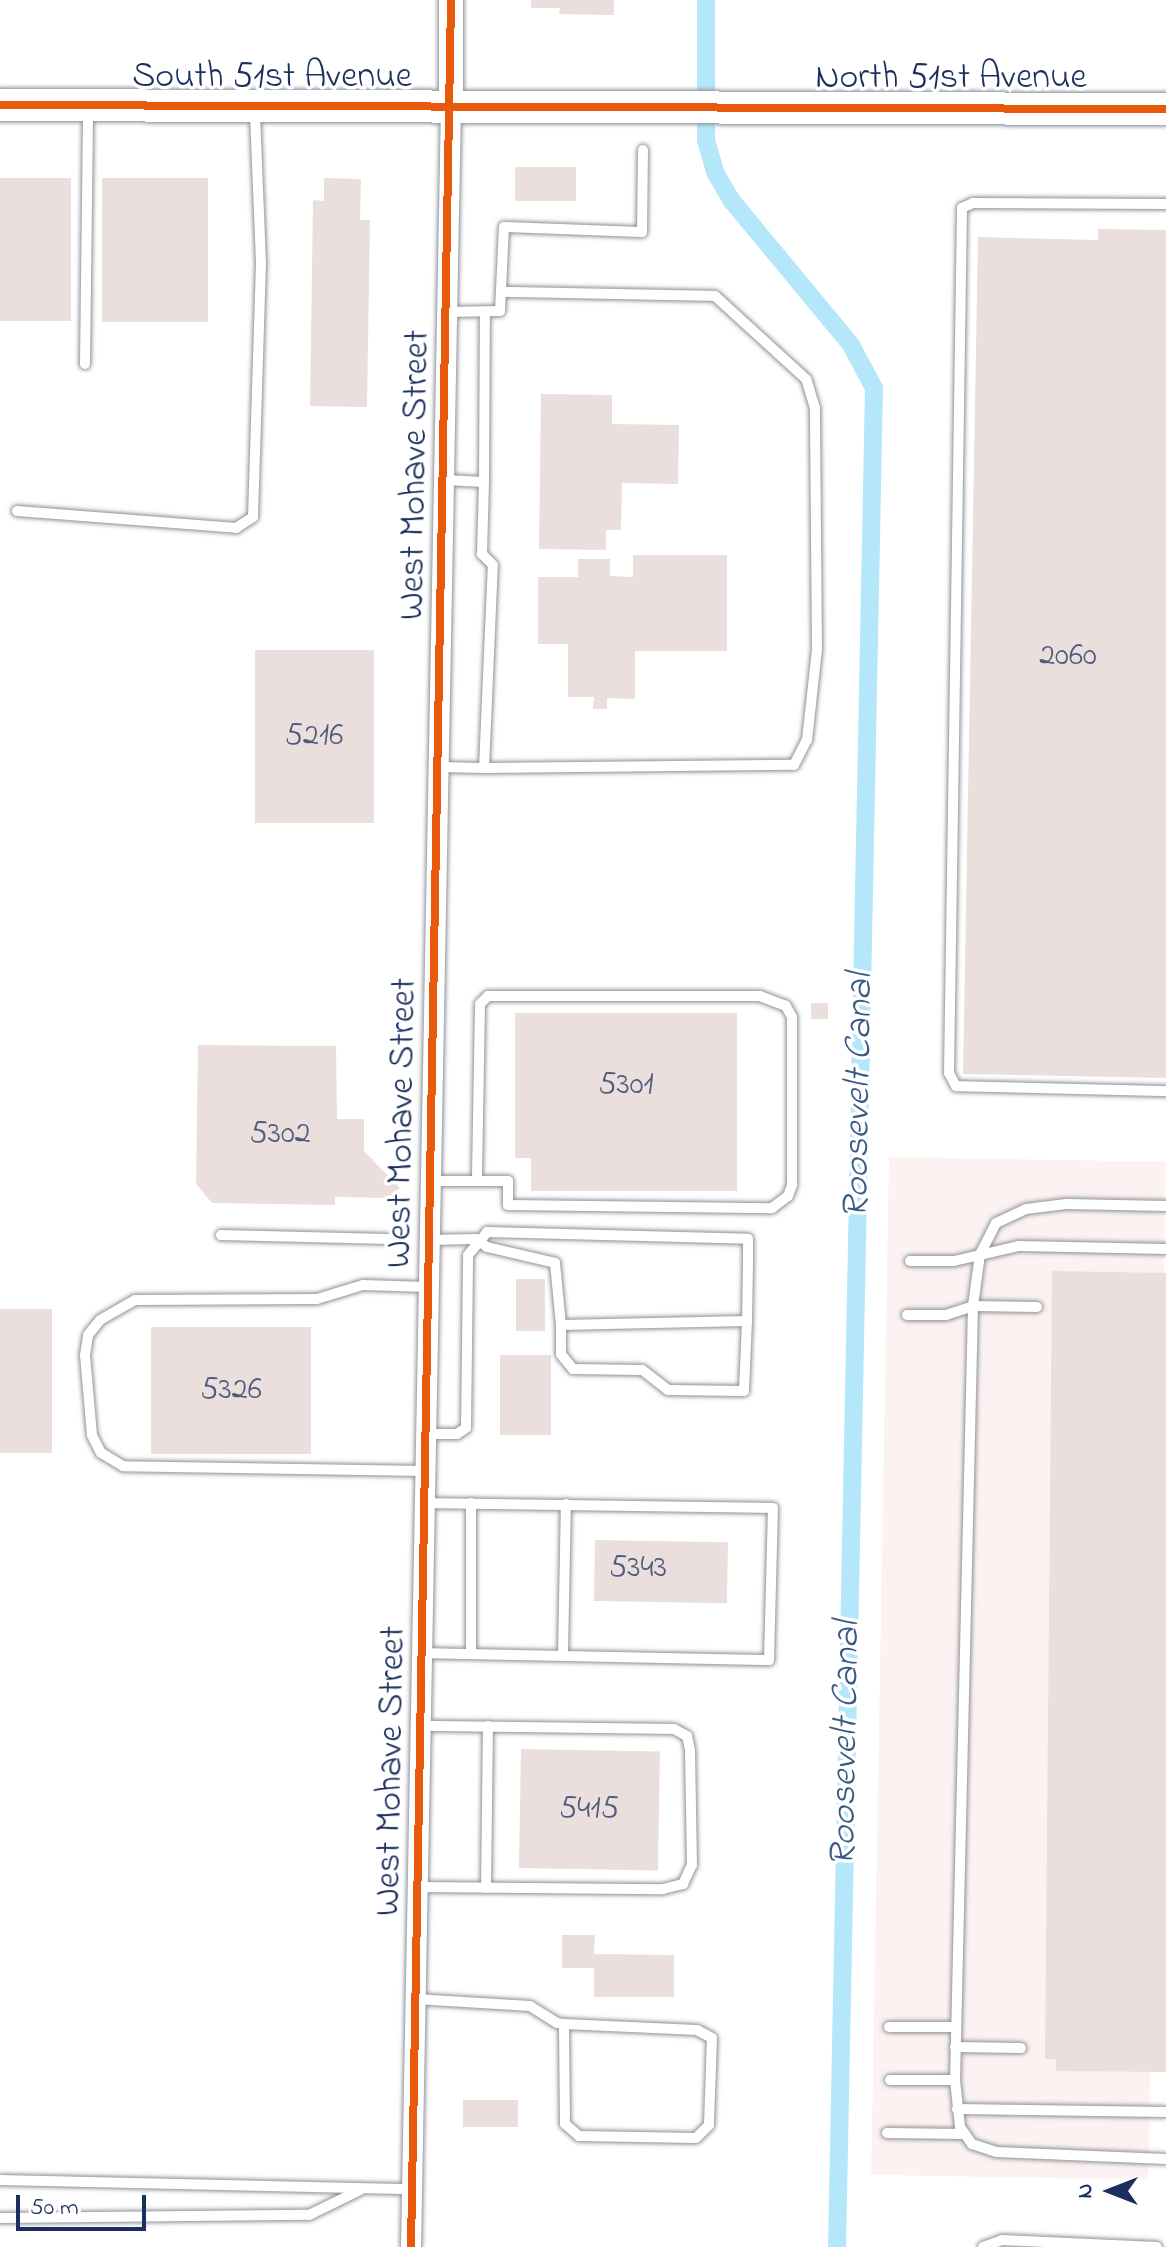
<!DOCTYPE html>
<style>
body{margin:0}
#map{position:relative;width:1166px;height:2247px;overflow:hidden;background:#fff;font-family:"Indie Flower",sans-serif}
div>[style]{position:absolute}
.built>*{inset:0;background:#fcf2f1;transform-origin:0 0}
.canal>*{height:18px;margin:-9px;padding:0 9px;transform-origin:9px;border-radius:9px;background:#b4e7f9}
.building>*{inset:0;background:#eadfdd;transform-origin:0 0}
.roads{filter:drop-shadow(0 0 2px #8e929a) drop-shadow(0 0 2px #8e929a)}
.service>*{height:10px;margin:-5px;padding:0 5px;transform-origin:5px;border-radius:5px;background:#fff}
.minor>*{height:20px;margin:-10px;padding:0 10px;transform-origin:10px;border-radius:10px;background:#fff}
.tertiary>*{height:24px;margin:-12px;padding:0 12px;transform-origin:12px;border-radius:12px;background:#fff}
.primary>*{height:32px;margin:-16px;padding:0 16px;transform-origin:16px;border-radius:16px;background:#fff}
.cycleway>*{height:8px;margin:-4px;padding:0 4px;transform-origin:4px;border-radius:4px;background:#e8590c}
span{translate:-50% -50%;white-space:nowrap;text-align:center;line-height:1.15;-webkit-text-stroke:7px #fff;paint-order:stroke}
.number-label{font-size:32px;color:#4f5b7e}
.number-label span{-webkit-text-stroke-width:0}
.street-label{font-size:36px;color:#1b2f5e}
.water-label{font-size:38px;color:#395a84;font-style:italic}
.north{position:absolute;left:1070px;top:2151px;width:80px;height:80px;-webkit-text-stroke:6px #fff;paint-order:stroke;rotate:270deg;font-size:22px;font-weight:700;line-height:32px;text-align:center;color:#1b2f5e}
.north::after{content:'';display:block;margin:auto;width:28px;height:36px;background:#1b2f5e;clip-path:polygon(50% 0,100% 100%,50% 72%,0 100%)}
.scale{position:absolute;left:16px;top:2195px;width:130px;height:36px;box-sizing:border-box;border:4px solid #1b2f5e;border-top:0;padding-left:10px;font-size:24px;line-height:28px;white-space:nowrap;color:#1b2f5e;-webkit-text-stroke:6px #fff;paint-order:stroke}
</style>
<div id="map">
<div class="built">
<div style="left:889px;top:1157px;width:277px;height:1018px;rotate:1deg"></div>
</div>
<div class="canal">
<div style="left:706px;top:0;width:140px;rotate:90deg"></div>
<div style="left:706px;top:140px;width:33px;rotate:74deg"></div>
<div style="left:715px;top:172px;width:34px;rotate:60deg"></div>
<div style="left:732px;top:201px;width:187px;rotate:50.4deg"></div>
<div style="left:851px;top:345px;width:49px;rotate:61.9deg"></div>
<div style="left:874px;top:388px;width:1859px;rotate:91.14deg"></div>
</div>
<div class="building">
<div style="clip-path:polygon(531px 0,614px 0,614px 15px,559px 14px,560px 8px,531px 8px)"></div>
<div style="left:515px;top:167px;width:61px;height:34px"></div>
<div style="left:0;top:178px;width:71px;height:143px"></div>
<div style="left:102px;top:178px;width:106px;height:144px"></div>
<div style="clip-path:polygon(324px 178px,361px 179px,360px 220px,370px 220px,367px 407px,310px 406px,313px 200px,324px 201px)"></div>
<div style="clip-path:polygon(1098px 229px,1166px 230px,1166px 1078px,963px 1074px,978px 237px,1098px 240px)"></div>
<div style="clip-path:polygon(541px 394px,612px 395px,612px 424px,679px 425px,678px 484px,622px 483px,621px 530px,606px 530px,606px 550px,539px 549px)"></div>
<div style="clip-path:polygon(633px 555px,727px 555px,727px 651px,635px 651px,635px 699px,607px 698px,607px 709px,593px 709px,594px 697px,568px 697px,568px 644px,538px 644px,538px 577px,578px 577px,578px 559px,610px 559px,610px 576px,633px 577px)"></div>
<div style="left:255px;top:650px;width:119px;height:173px"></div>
<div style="left:811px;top:1003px;width:17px;height:16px"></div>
<div style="clip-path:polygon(515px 1013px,737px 1013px,737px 1191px,531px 1191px,531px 1158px,515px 1158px)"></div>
<div style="clip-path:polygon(198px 1045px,336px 1046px,337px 1119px,364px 1119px,364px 1151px,400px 1188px,389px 1198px,335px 1197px,335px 1205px,212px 1203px,196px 1184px)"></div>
<div style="clip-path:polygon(1052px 1271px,1166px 1273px,1166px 2072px,1056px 2071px,1056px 2059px,1045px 2059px)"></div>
<div style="left:516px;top:1279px;width:29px;height:52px"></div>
<div style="left:0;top:1309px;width:52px;height:144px"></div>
<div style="left:151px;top:1327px;width:160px;height:127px"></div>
<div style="left:500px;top:1355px;width:51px;height:80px"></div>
<div style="left:595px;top:1540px;width:133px;height:61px;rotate:1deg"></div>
<div style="left:521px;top:1749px;width:139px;height:119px;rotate:1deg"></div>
<div style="clip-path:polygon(562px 1935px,595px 1935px,594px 1954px,674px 1955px,674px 1997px,594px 1997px,594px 1968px,562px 1968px)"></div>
<div style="left:463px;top:2100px;width:55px;height:27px"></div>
</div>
<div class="roads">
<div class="service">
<div style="left:1166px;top:204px;width:193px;rotate:-179.7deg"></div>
<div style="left:973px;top:203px;width:12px;rotate:156deg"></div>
<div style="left:962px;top:208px;width:865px;rotate:90.86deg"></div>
<div style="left:949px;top:1073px;width:15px;rotate:62deg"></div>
<div style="left:956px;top:1086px;width:210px;rotate:1.4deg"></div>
<div style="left:447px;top:312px;width:53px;rotate:-1.1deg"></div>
<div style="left:500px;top:311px;width:84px;rotate:-87.3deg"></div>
<div style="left:504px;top:227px;width:138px;rotate:2.1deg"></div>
<div style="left:642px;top:232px;width:82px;rotate:-89.3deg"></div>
<div style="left:85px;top:364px;width:254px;rotate:-89.3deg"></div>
<div style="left:484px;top:482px;width:170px;rotate:-89.7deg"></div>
<div style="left:17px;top:511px;width:220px;rotate:4.4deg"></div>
<div style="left:236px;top:528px;width:20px;rotate:-33deg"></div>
<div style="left:253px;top:517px;width:254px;rotate:-88.2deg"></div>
<div style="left:261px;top:263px;width:152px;rotate:-92.3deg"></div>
<div style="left:438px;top:767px;width:46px;rotate:1.2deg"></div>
<div style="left:484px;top:768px;width:203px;rotate:-87.5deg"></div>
<div style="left:493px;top:565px;width:16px;rotate:-135deg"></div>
<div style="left:482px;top:554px;width:72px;rotate:-88.4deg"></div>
<div style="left:484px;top:482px;width:40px;rotate:-177.1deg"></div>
<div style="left:484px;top:768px;width:310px;rotate:-0.6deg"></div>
<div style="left:794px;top:765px;width:28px;rotate:-63deg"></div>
<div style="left:807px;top:740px;width:92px;rotate:-83.7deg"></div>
<div style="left:817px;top:649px;width:241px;rotate:-90.5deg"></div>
<div style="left:815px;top:408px;width:30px;rotate:-107deg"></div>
<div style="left:806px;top:379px;width:123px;rotate:-137.6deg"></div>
<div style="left:715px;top:296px;width:211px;rotate:-178.9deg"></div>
<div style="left:430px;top:1181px;width:78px"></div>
<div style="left:508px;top:1181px;width:24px;rotate:90deg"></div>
<div style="left:508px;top:1205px;width:264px;rotate:0.7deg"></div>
<div style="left:772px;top:1208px;width:20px;rotate:-37deg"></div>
<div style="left:788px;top:1196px;width:12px;rotate:-70deg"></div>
<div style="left:792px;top:1185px;width:168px;rotate:-90deg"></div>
<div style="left:792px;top:1017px;width:13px;rotate:-119deg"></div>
<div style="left:786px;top:1006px;width:28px;rotate:-159deg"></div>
<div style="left:760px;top:996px;width:272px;rotate:180deg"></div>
<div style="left:488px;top:996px;width:11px;rotate:135deg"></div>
<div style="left:480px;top:1004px;width:177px;rotate:91deg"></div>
<div style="left:1166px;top:1206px;width:100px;rotate:-178.9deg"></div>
<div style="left:1066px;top:1204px;width:40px;rotate:172.9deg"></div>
<div style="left:1026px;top:1209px;width:33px;rotate:155deg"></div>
<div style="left:996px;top:1223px;width:35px;rotate:117deg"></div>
<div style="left:980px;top:1254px;width:52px;rotate:97.7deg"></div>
<div style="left:973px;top:1306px;width:774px;rotate:91.33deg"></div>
<div style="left:955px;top:2080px;width:47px;rotate:83.9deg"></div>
<div style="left:960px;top:2127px;width:21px;rotate:55deg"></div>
<div style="left:972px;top:2144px;width:25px;rotate:18deg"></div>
<div style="left:996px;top:2152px;width:170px;rotate:2.4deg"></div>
<div style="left:221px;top:1235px;width:167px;rotate:1.4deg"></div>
<div style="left:429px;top:1240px;width:47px;rotate:-1.2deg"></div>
<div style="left:476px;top:1239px;width:14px;rotate:36deg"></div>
<div style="left:487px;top:1247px;width:70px;rotate:13.2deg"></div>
<div style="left:555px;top:1263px;width:62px;rotate:84.5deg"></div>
<div style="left:910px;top:1261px;width:44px"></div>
<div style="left:954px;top:1261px;width:67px;rotate:-13deg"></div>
<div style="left:1019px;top:1246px;width:147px;rotate:1.2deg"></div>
<div style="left:907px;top:1315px;width:39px"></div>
<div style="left:946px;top:1315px;width:28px;rotate:-18deg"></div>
<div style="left:973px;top:1306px;width:64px;rotate:0.9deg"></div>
<div style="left:425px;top:1434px;width:32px"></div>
<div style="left:457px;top:1434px;width:11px;rotate:-34deg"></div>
<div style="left:466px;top:1428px;width:173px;rotate:-89.3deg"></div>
<div style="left:468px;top:1255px;width:30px;rotate:-50deg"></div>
<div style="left:487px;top:1232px;width:261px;rotate:1.5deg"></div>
<div style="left:748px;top:1239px;width:26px;rotate:90deg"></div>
<div style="left:748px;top:1265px;width:56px;rotate:91deg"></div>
<div style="left:747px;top:1321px;width:70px;rotate:92.5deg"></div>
<div style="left:744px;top:1391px;width:76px;rotate:-179.2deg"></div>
<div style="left:668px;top:1390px;width:33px;rotate:-142deg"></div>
<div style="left:642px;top:1370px;width:69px;rotate:-179.2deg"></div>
<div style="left:573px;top:1369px;width:19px;rotate:-129deg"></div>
<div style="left:561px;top:1354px;width:29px;rotate:-90deg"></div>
<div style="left:561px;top:1325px;width:186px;rotate:-1.2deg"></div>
<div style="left:425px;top:1471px;width:302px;rotate:-179.1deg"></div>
<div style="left:123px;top:1466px;width:26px;rotate:-149deg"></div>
<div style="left:101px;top:1453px;width:20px;rotate:-117deg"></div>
<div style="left:92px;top:1435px;width:80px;rotate:-95deg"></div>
<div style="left:85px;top:1355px;width:20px;rotate:-81deg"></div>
<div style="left:88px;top:1335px;width:19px;rotate:-51deg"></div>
<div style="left:100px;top:1320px;width:40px;rotate:-29.7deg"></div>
<div style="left:135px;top:1300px;width:182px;rotate:-0.3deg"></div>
<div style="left:317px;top:1299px;width:48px;rotate:-16.9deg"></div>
<div style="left:363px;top:1285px;width:65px;rotate:1.8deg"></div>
<div style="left:471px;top:1503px;width:150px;rotate:90deg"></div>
<div style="left:422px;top:1653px;width:347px;rotate:1.2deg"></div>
<div style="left:769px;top:1660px;width:152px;rotate:-88.5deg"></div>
<div style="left:773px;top:1508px;width:349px;rotate:-179.2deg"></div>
<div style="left:563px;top:1655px;width:151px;rotate:-88.9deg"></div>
<div style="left:417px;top:1887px;width:246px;rotate:0.5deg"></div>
<div style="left:663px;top:1889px;width:21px;rotate:-14deg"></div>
<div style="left:683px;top:1884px;width:21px;rotate:-65deg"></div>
<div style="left:692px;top:1865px;width:115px;rotate:-91deg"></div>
<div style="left:690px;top:1750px;width:14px;rotate:-102deg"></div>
<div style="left:687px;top:1736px;width:15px;rotate:-152deg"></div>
<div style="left:674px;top:1729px;width:254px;rotate:-179.3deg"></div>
<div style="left:486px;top:1888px;width:162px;rotate:-89.3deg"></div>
<div style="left:415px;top:1999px;width:115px;rotate:3.5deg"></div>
<div style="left:530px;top:2006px;width:32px;rotate:32deg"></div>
<div style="left:557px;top:2023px;width:7px;rotate:8deg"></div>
<div style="left:564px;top:2024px;width:133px;rotate:2.6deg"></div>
<div style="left:697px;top:2030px;width:17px;rotate:28deg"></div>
<div style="left:712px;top:2038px;width:87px;rotate:92deg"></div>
<div style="left:709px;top:2125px;width:18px;rotate:135deg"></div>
<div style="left:696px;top:2138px;width:117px;rotate:-179deg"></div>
<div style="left:579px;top:2136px;width:18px;rotate:-139deg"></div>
<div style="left:565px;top:2124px;width:100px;rotate:-90.6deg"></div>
<div style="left:889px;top:2027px;width:67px"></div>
<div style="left:955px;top:2047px;width:66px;rotate:0.9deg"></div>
<div style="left:890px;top:2080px;width:65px"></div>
<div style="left:957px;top:2109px;width:209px;rotate:0.8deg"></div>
<div style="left:887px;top:2133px;width:78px;rotate:0.7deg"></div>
<div style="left:0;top:2180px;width:412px;rotate:1.3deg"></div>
<div style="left:0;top:2218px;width:309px;rotate:-0.6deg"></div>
<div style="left:309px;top:2215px;width:57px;rotate:-26.1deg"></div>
<div style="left:983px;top:2247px;width:20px;rotate:-20deg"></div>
<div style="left:1002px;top:2240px;width:155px;rotate:2.6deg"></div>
</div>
<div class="minor">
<div style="left:411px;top:2247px;width:2141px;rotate:-88.93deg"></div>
</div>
<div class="tertiary">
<div style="left:451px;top:106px;width:106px;rotate:-90deg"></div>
</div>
<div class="primary">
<div style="left:0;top:105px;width:1166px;rotate:0.2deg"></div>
</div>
</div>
<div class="cycleway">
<div style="left:0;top:105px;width:1166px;rotate:0.2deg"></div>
<div style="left:411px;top:2247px;width:2247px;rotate:-88.98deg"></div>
</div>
<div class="number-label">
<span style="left:1068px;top:657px">2060</span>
<span style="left:314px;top:737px">5216</span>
<span style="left:626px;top:1086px">5301</span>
<span style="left:280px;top:1135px">5302</span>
<span style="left:231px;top:1391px">5326</span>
<span style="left:638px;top:1569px">5343</span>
<span style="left:589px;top:1810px">5415</span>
</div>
<div class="street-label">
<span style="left:272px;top:78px">South 51st Avenue</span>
<span style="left:951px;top:79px">North 51st Avenue</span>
<span style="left:416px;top:475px;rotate:-89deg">West Mohave Street</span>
<span style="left:403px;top:1123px;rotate:-89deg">West Mohave Street</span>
<span style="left:392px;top:1771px;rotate:-89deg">West Mohave Street</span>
</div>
<div class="water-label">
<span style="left:860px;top:1096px;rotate:-89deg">Roosevelt Canal</span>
<span style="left:847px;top:1744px;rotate:-89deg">Roosevelt Canal</span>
</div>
<div class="north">N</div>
<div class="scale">50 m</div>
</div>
